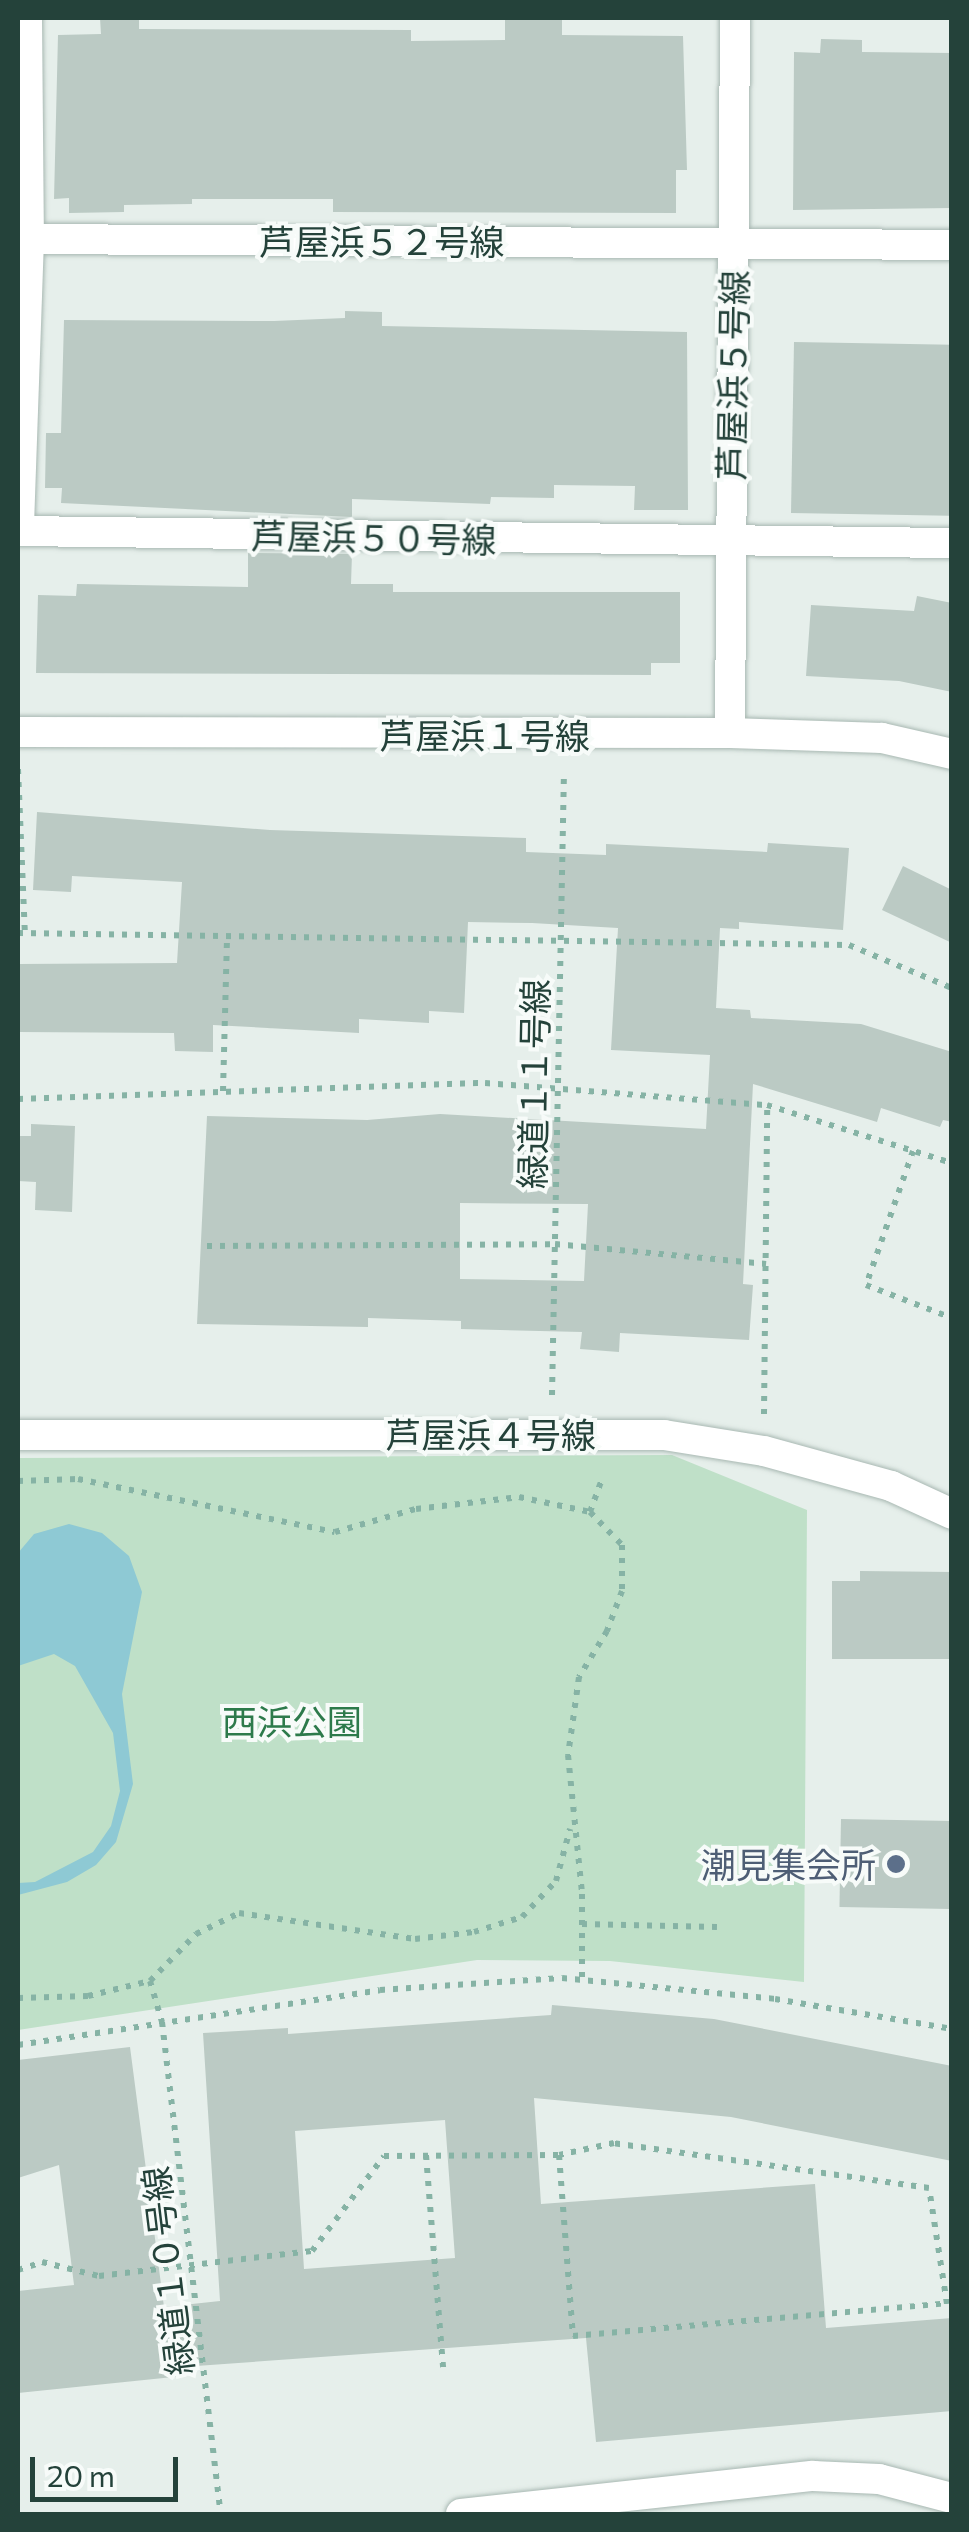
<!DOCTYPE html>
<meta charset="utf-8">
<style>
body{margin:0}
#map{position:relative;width:969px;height:2532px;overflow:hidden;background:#e6efeb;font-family:Commissioner,"Noto Sans JP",sans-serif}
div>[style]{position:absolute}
.green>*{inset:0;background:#bfe0c8}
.water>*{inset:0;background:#8ec9d4}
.building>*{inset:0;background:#bbcac4;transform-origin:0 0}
.path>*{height:6px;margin-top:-3px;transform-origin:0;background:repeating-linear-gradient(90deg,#86b3a5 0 5px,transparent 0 13px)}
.roads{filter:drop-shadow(0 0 2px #a8b8b2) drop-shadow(0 0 2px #a8b8b2)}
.minor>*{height:30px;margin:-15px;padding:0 15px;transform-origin:15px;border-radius:15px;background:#fff}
.tertiary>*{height:30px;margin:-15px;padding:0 15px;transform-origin:15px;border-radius:15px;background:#fff}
.dots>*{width:28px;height:28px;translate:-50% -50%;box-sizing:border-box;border:5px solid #f7fbf9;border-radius:50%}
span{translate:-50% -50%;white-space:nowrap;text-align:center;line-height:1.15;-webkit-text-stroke:8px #f7fbf9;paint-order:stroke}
.street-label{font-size:35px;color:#24423a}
.park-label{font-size:35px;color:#2d7a4b}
.service-label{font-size:35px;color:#4e5e75}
.right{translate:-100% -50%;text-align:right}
.frame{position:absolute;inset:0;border:20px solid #24423a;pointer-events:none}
.scale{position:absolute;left:30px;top:2457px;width:148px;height:45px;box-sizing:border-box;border:5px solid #24423a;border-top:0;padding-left:12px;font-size:30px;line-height:35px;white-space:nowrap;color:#24423a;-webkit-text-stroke:8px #f7fbf9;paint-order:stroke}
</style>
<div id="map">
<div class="green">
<div style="clip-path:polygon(672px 1455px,807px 1510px,804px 1982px,610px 1961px,477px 1960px,18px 2030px,18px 1458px)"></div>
</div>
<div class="water">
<div style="clip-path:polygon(69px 1524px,102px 1533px,129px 1556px,142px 1592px,122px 1694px,133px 1784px,116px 1842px,96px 1865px,67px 1882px,18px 1895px,18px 1883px,35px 1882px,93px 1852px,111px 1826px,120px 1791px,113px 1733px,75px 1666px,54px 1654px,18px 1666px,18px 1553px,34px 1534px)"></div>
</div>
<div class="building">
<div style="clip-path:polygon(100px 18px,139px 18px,139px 29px,411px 30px,411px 41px,505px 40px,505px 18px,562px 18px,562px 35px,683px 36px,687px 170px,676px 170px,676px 213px,333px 212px,333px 199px,192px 199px,192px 204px,124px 205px,124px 212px,69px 213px,69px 198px,54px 199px,58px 35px,101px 34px)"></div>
<div style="clip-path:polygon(821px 39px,862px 40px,862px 52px,952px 53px,952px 208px,793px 210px,794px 52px,820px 53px)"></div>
<div style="clip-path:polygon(345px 311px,382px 312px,382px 326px,687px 332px,688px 510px,634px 510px,635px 486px,554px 485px,554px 498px,491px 497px,490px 504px,352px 499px,352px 517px,61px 503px,62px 488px,45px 488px,46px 433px,61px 433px,64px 320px,274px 321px,345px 318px)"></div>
<div style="left:794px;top:342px;width:158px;height:171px;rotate:1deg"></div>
<div style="clip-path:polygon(248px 553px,352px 554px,351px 584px,393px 584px,393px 592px,680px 592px,680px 663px,651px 663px,651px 675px,36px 673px,38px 595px,76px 596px,77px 584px,248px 587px)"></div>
<div style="clip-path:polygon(917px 596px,952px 603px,952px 692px,899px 681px,806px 676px,811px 605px,914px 611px)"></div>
<div style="clip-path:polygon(evenodd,37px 812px,270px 830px,526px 838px,526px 852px,606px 855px,606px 844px,767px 852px,768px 843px,849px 848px,843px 930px,739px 922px,739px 929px,720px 928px,716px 1008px,750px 1010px,751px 1018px,861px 1024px,952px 1052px,952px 1122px,943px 1120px,940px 1127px,881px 1108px,877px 1122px,753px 1084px,743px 1284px,753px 1285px,749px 1340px,620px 1333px,619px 1352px,580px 1349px,582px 1332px,461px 1329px,461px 1321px,368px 1318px,368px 1327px,197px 1324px,207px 1116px,367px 1120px,440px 1114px,706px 1129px,710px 1055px,611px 1050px,618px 928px,532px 923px,468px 922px,464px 1013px,429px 1011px,429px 1023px,359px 1019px,359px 1033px,213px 1025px,213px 1052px,175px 1051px,174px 1033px,18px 1032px,18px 964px,177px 963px,182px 882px,72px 876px,71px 892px,33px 890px,37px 812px,460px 1203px,588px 1204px,584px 1281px,460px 1279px,460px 1203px)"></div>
<div style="clip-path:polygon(903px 866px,952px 890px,952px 943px,882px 910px)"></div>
<div style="clip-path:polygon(31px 1124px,75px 1126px,72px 1212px,35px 1210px,36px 1182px,18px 1181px,18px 1136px,31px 1136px)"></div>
<div style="clip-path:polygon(860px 1571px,952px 1572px,952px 1659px,832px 1659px,832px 1581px,860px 1581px)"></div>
<div style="left:841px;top:1819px;width:111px;height:88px;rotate:1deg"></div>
<div style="clip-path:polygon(evenodd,552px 2005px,714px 2019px,952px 2066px,952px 2161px,731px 2117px,534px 2098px,541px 2204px,815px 2184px,826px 2328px,952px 2318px,952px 2411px,596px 2442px,586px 2338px,182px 2367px,183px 2376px,18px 2393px,18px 2291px,74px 2285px,59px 2165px,18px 2178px,18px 2060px,130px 2047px,164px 2307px,220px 2301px,203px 2033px,288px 2028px,288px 2034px,551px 2015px,552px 2005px,445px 2120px,455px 2258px,304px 2269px,295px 2131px,445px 2120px)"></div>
</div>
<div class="path">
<div style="left:18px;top:769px;width:164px;rotate:87.6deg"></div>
<div style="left:18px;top:933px;width:831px;rotate:0.83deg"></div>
<div style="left:849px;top:945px;width:112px;rotate:22.7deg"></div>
<div style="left:223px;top:1091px;width:156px;rotate:-88.5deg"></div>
<div style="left:18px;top:1099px;width:467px;rotate:-2deg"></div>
<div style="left:485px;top:1083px;width:283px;rotate:4.5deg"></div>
<div style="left:767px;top:1105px;width:194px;rotate:17.4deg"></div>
<div style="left:913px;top:1151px;width:142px;rotate:109.3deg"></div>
<div style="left:866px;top:1285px;width:92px;rotate:21deg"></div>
<div style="left:207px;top:1246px;width:348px;rotate:-0.3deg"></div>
<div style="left:555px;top:1244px;width:212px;rotate:5.4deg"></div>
<div style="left:552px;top:1395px;width:623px;rotate:-88.9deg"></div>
<div style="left:764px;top:1414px;width:309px;rotate:-89.4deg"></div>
<div style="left:18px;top:1481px;width:60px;rotate:-1.9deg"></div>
<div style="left:78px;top:1479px;width:262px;rotate:11.7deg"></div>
<div style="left:335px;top:1532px;width:84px;rotate:-15.9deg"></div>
<div style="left:416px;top:1509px;width:104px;rotate:-6.6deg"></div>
<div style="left:519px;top:1497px;width:73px;rotate:11.9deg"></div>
<div style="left:590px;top:1512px;width:46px;rotate:45.9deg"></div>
<div style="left:622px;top:1545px;width:46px;rotate:90deg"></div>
<div style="left:622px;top:1591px;width:43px;rotate:110.6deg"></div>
<div style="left:607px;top:1631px;width:54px;rotate:121.3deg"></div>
<div style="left:579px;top:1677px;width:79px;rotate:98deg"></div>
<div style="left:568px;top:1755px;width:140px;rotate:84.2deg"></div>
<div style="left:582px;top:1894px;width:86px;rotate:90deg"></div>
<div style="left:590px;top:1512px;width:38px;rotate:-70deg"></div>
<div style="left:582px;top:1924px;width:135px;rotate:1.3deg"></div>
<div style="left:150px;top:1981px;width:43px;rotate:73.7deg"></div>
<div style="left:162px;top:2022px;width:496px;rotate:83.2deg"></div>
<div style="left:18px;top:1998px;width:70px;rotate:-1.6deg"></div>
<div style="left:88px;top:1996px;width:64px;rotate:-13.6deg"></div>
<div style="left:150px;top:1981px;width:66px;rotate:-45.6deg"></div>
<div style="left:196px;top:1934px;width:48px;rotate:-26deg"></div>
<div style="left:239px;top:1913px;width:178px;rotate:8.4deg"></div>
<div style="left:415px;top:1939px;width:59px;rotate:-6.8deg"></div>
<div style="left:474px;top:1932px;width:50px;rotate:-17.4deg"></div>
<div style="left:522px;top:1917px;width:50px;rotate:-46.6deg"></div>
<div style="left:556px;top:1881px;width:54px;rotate:-74.9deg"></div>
<div style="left:18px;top:2045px;width:366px;rotate:-8.6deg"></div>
<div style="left:380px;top:1990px;width:182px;rotate:-3.8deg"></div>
<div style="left:562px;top:1978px;width:214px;rotate:5.6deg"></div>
<div style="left:775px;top:1999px;width:180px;rotate:9.6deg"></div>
<div style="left:426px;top:2155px;width:213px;rotate:85.4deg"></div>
<div style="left:18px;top:2270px;width:25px;rotate:-18deg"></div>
<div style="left:42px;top:2262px;width:59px;rotate:13.8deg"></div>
<div style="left:99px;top:2276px;width:214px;rotate:-6.7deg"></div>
<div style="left:312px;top:2251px;width:119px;rotate:-52.8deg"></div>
<div style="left:384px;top:2156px;width:175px;rotate:-0.3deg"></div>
<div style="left:947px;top:2304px;width:117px;rotate:-98.8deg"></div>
<div style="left:929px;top:2188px;width:318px;rotate:-171.9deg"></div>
<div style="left:614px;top:2143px;width:56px;rotate:167.7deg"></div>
<div style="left:559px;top:2155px;width:182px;rotate:85.6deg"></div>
<div style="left:573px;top:2336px;width:380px;rotate:-5deg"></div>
</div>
<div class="roads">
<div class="minor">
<div style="left:27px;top:18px;width:221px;rotate:89.5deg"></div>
<div style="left:29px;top:239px;width:292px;rotate:92deg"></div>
<div style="left:19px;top:531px;width:933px;rotate:0.74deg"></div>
<div style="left:29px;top:239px;width:923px;rotate:0.37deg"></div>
<div style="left:730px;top:733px;width:715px;rotate:-89.6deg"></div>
<div style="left:18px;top:1435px;width:646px"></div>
<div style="left:664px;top:1435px;width:101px;rotate:9.1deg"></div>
<div style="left:764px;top:1451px;width:132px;rotate:15.4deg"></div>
<div style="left:891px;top:1486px;width:67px;rotate:24.7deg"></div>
<div style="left:461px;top:2514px;width:354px;rotate:-6.2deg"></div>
<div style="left:813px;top:2476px;width:66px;rotate:2.6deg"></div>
<div style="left:879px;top:2479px;width:75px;rotate:14.6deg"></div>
</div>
<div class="tertiary">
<div style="left:18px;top:732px;width:712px;rotate:0.08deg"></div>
<div style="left:730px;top:733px;width:152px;rotate:1.9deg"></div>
<div style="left:882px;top:738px;width:72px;rotate:12.9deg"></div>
</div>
</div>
<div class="dots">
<div style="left:896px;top:1864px;background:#5c6f8a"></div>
</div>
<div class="street-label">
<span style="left:382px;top:241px">芦屋浜５２号線</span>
<span style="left:732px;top:375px;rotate:-89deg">芦屋浜５号線</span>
<span style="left:374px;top:537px;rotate:1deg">芦屋浜５０号線</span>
<span style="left:485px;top:735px">芦屋浜１号線</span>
<span style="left:533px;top:1084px;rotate:-89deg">緑道１１号線</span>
<span style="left:491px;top:1434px">芦屋浜４号線</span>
<span style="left:167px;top:2271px;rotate:-97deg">緑道１０号線</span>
</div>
<div class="park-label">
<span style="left:292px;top:1721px">西浜公園</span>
</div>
<div class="service-label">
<span class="right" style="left:876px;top:1864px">潮見集会所</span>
</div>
<div class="frame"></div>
<div class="scale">20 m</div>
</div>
